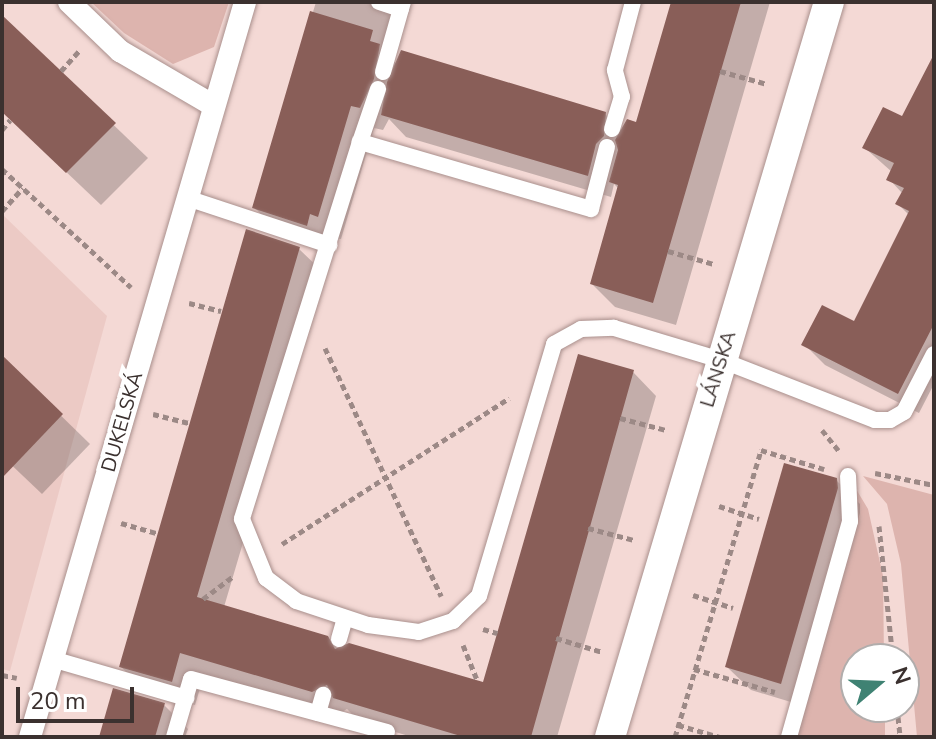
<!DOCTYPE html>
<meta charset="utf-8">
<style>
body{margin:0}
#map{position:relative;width:936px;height:739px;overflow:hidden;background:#f4d9d5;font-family:"Nunito Sans",sans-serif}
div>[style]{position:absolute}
.built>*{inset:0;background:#eccac5}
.green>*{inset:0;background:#ddb4ae}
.shadow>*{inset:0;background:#0003}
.building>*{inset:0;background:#895e58}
.path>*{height:5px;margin-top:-2.5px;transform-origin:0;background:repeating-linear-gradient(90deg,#9c8986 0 6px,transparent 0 10px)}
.roads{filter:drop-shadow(0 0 2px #a98f8c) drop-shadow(0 0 2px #a98f8c)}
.service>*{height:16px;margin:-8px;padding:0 8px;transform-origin:8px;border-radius:8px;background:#fff}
.pedestrian>*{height:22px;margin:-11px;padding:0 11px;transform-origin:11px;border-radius:11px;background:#fff}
.minor>*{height:30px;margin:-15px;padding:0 15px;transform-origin:15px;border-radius:15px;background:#fff}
span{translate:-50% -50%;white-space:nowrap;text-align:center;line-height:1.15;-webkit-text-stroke:8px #fff;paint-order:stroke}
.street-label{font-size:20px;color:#3b312f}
.frame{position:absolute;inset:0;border:4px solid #3b312f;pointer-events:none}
.north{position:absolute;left:840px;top:643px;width:80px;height:80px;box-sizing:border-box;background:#fff;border:2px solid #b1adac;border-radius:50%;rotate:71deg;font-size:22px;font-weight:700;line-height:32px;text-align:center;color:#3b312f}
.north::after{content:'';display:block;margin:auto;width:28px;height:36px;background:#3f8273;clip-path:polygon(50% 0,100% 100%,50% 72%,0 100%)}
.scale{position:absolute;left:16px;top:687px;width:118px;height:36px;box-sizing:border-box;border:4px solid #3b312f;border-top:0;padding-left:10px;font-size:24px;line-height:28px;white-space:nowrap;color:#3b312f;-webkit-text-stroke:6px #fff;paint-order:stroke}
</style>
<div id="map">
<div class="built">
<div style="clip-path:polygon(2px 214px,107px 316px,10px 671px,2px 669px)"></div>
</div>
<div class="green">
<div style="clip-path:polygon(91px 2px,229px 2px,214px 47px,173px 64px,124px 33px)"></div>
<div style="clip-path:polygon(863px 476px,934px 495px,934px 737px,917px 737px,901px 564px,887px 504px)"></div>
<div style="clip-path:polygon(853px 484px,868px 509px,883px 576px,884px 659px,856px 659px,856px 707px,885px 707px,885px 737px,795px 737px)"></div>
</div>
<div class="shadow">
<div style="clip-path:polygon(316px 2px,411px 2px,393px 61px,397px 64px,605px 114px,622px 131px,638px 124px,673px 2px,770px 2px,676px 325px,615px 307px,592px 284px,619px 189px,614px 184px,611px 197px,406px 137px,389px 119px,383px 130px,374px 128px,341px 239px,277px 231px,254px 207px)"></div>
<div style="clip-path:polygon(2px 18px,148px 158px,101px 205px,2px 111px)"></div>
<div style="clip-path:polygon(934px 58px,934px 384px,919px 413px,825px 365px,804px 344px,855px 324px,909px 215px,898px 204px,903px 194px,889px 179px,892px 172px,865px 148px,903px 119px)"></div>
<div style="clip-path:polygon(299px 249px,323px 272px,224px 607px,327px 638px,339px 650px,484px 684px,633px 372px,656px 396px,557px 737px,412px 737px,359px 721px,347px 709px,337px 715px,204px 675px,195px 705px,145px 690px,121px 667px)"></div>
<div style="clip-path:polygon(3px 359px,90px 444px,42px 494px,2px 456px)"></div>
<div style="clip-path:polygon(836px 480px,860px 504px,860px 513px,804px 706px,751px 690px,727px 667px)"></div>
<div style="clip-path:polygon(164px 705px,188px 729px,185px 737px,101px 737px)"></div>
</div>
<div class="building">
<div style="clip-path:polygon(671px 2px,741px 2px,653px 303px,590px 284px,618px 185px,609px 182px,618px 150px,615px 140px,627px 119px,636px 122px)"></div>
<div style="clip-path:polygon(310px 11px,373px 30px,370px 41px,380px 44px,374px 79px,360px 108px,351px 106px,318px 217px,310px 214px,307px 226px,252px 208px)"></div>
<div style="clip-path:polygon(2px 15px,116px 123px,66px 173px,2px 112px)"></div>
<div style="clip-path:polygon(401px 50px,606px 112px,604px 136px,596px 144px,588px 176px,381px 115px,387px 82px)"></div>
<div style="clip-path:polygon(934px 54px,934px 324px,898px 394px,801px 345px,822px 305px,854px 321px,909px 211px,895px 204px,904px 188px,886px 180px,894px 163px,862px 148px,883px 107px,902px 116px)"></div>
<div style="clip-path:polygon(246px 229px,300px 247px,197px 597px,328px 636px,335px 649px,349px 643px,483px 682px,578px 354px,634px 370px,531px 737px,464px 737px,333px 698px,327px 685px,312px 692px,180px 653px,172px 682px,119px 667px)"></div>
<div style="clip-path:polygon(2px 355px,63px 414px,2px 478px)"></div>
<div style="clip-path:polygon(784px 463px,837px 478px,838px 488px,781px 684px,725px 667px)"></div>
<div style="clip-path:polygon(113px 688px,165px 703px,155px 737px,99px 737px)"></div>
</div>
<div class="path">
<div style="left:61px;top:71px;width:27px;rotate:-48deg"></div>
<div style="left:720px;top:71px;width:49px;rotate:15.5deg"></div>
<div style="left:2px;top:130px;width:13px;rotate:-51deg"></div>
<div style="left:2px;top:169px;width:175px;rotate:42.5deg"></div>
<div style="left:2px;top:211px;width:31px;rotate:-48deg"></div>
<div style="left:668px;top:251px;width:48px;rotate:15.8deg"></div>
<div style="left:189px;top:303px;width:33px;rotate:14deg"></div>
<div style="left:325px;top:348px;width:274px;rotate:64.9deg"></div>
<div style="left:153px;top:414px;width:37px;rotate:14deg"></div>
<div style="left:620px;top:418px;width:48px;rotate:14.6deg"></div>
<div style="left:822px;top:430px;width:26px;rotate:51deg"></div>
<div style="left:875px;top:473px;width:60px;rotate:11.5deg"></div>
<div style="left:719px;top:506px;width:42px;rotate:18deg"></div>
<div style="left:121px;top:523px;width:37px;rotate:16deg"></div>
<div style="left:879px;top:526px;width:134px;rotate:84deg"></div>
<div style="left:588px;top:528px;width:48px;rotate:14.6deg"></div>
<div style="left:282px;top:544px;width:270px;rotate:-32.7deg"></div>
<div style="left:693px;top:595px;width:42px;rotate:18deg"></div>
<div style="left:203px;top:599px;width:39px;rotate:-37deg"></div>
<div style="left:483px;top:629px;width:15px;rotate:16deg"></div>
<div style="left:556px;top:638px;width:48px;rotate:16.9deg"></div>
<div style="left:463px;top:645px;width:38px;rotate:68deg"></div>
<div style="left:694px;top:669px;width:84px;rotate:15.9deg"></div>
<div style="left:2px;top:675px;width:15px;rotate:11deg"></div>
<div style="left:897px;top:707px;width:30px;rotate:84deg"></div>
<div style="left:678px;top:725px;width:44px;rotate:15.9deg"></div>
<div style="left:675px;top:737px;width:300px;rotate:-73.3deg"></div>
<div style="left:761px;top:450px;width:66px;rotate:16.8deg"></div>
</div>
<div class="roads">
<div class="service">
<div style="left:379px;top:2px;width:23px;rotate:18deg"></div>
<div style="left:383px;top:72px;width:73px;rotate:-74.1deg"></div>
<div style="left:612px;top:129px;width:34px;rotate:-73deg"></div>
<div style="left:622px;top:97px;width:28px;rotate:-105deg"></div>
<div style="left:615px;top:70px;width:70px;rotate:-75.2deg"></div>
<div style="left:360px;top:142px;width:56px;rotate:-71.2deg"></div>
<div style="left:607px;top:147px;width:64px;rotate:104.5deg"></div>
<div style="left:591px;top:209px;width:241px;rotate:-163.8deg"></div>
<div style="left:360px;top:142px;width:395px;rotate:107.4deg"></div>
<div style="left:242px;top:519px;width:64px;rotate:67.9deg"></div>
<div style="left:266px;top:578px;width:38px;rotate:37deg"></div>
<div style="left:296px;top:601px;width:76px;rotate:18.4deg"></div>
<div style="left:368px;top:625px;width:51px;rotate:7.8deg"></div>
<div style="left:419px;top:632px;width:36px;rotate:-18deg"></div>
<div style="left:453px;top:621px;width:36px;rotate:-44deg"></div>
<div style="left:479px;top:596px;width:263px;rotate:-73.4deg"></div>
<div style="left:554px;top:344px;width:31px;rotate:-29deg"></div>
<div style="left:581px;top:329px;width:33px;rotate:-2deg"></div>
<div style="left:614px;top:328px;width:112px;rotate:16.7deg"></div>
<div style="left:721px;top:360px;width:165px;rotate:21.3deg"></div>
<div style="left:875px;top:420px;width:15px"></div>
<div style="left:890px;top:420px;width:16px;rotate:-30deg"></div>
<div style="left:904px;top:412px;width:65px;rotate:-62.7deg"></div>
<div style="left:187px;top:198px;width:150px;rotate:18.3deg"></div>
<div style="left:339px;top:639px;width:22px;rotate:-74deg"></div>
<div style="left:52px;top:659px;width:140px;rotate:16.2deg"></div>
<div style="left:318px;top:713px;width:19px;rotate:-74deg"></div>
<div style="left:174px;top:737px;width:60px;rotate:-73.7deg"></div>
<div style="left:191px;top:679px;width:203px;rotate:15.1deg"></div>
<div style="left:789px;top:737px;width:224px;rotate:-74.2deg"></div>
<div style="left:850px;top:521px;width:45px;rotate:-92.5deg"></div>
</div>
<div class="pedestrian">
<div style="left:69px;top:2px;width:71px;rotate:43.9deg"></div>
<div style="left:120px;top:51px;width:109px;rotate:30.3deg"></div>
<div style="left:30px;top:737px;width:766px;rotate:-73.69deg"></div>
</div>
<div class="minor">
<div style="left:610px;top:737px;width:767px;rotate:-73.41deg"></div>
</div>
</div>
<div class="street-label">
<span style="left:718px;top:369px;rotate:-73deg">LÁNSKA</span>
<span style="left:122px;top:422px;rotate:-74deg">DUKELSKÁ</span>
</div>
<div class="frame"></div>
<div class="north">N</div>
<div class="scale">20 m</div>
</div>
